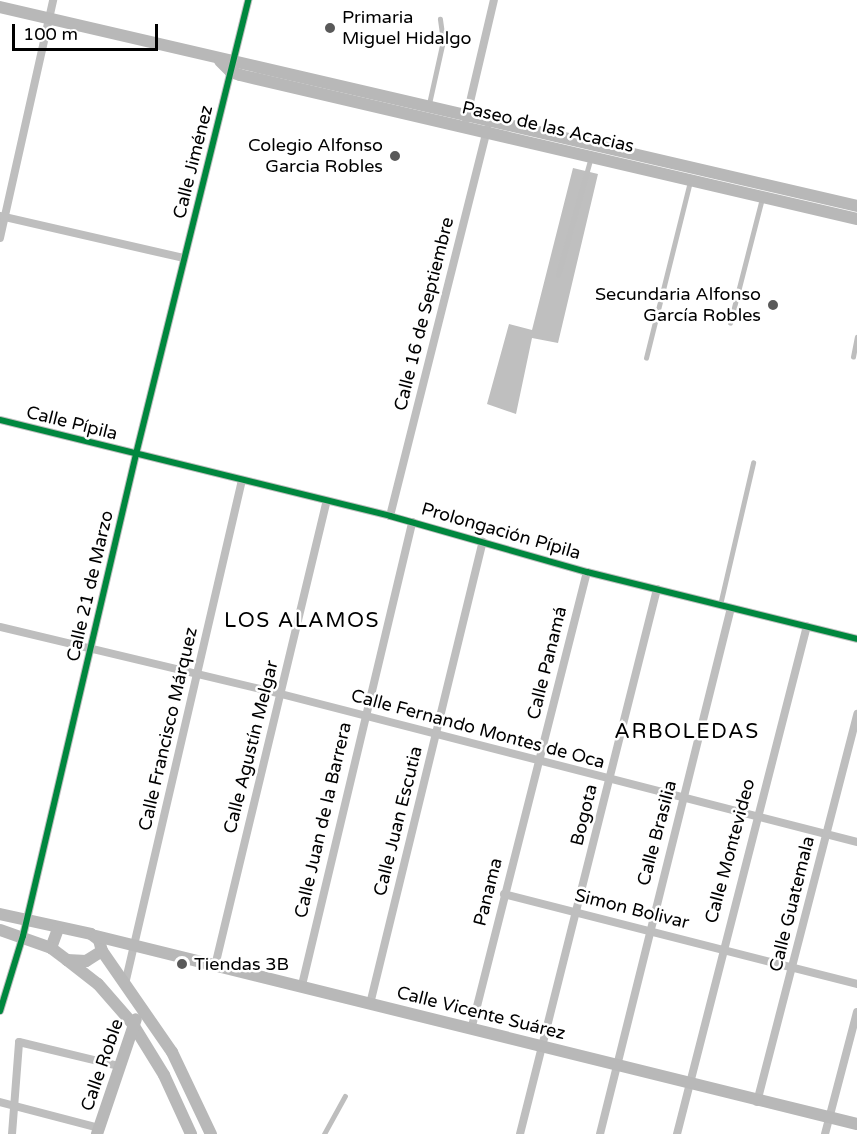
<!DOCTYPE html>
<meta charset="utf-8">
<style>
body{margin:0}
#map{position:relative;width:857px;height:1134px;overflow:hidden;background:#fff;font-family:"Varela Round",sans-serif}
div>[style]{position:absolute}
.water>*{inset:0;background:#bfbfbf}
.lane>*{height:4.5px;margin:-2.25px;padding:0 2.25px;transform-origin:2.25px;border-radius:2.25px;background:#bebebe}
.street>*{height:8px;margin:-4px;padding:0 4px;transform-origin:4px;border-radius:4px;background:#bebebe}
.secondary>*{height:12px;margin:-6px;padding:0 6px;transform-origin:6px;border-radius:6px;background:#b8b8b8}
.cycleway>*{height:6px;margin:-3px;padding:0 3px;transform-origin:3px;border-radius:3px;background:#00873e}
.dots>*{width:16px;height:16px;translate:-50% -50%;box-sizing:border-box;border:3px solid #fff;border-radius:50%}
span{translate:-50% -50%;white-space:nowrap;text-align:center;line-height:1.15;-webkit-text-stroke:5px #fff;paint-order:stroke}
.poi-label{font-size:18px;color:#000}
.left{translate:0 -50%;text-align:left}
.right{translate:-100% -50%;text-align:right}
.street-label{font-size:18px;color:#000}
.quarter-label{font-size:21px;color:#000;letter-spacing:1.5px}
.scale{position:absolute;left:12px;top:24px;width:146px;height:27px;box-sizing:border-box;border:3px solid #000;border-top:0;padding-left:8px;font-size:18px;line-height:21px;white-space:nowrap;color:#000;-webkit-text-stroke:4px #fff;paint-order:stroke}
</style>
<div id="map">
<div class="water">
<div style="clip-path:polygon(573px 168px,598px 174px,558px 343px,532px 338px,516px 414px,487px 404px,509px 324px,532px 330px)"></div>
</div>
<div class="lane">
<div style="left:429px;top:104px;width:65px;rotate:-77.5deg"></div>
<div style="left:443px;top:41px;width:22px;rotate:-98deg"></div>
<div style="left:558px;top:275px;width:123px;rotate:-74.4deg"></div>
<div style="left:730px;top:323px;width:129px;rotate:-75.6deg"></div>
<div style="left:853px;top:357px;width:20px;rotate:-79deg"></div>
<div style="left:646px;top:358px;width:182px;rotate:-76deg"></div>
<div style="left:720px;top:605px;width:146px;rotate:-76.9deg"></div>
<div style="left:324px;top:1134px;width:43px;rotate:-61.1deg"></div>
</div>
<div class="street">
<div style="left:466px;top:119px;width:122px;rotate:-76.8deg"></div>
<div style="left:0;top:216px;width:188px;rotate:12.9deg"></div>
<div style="left:0;top:238px;width:244px;rotate:-77.4deg"></div>
<div style="left:0;top:420px;width:402px;rotate:13.8deg"></div>
<div style="left:390px;top:516px;width:205px;rotate:15.9deg"></div>
<div style="left:587px;top:572px;width:278px;rotate:13.9deg"></div>
<div style="left:390px;top:516px;width:399px;rotate:-75.9deg"></div>
<div style="left:0;top:627px;width:289px;rotate:13.4deg"></div>
<div style="left:281px;top:694px;width:595px;rotate:14.41deg"></div>
<div style="left:504px;top:894px;width:364px;rotate:14.3deg"></div>
<div style="left:215px;top:966px;width:478px;rotate:-76.5deg"></div>
<div style="left:125px;top:984px;width:517px;rotate:-76.93deg"></div>
<div style="left:302px;top:985px;width:476px;rotate:-76.6deg"></div>
<div style="left:370px;top:1004px;width:476px;rotate:-76.3deg"></div>
<div style="left:0;top:1011px;width:78px;rotate:-73deg"></div>
<div style="left:23px;top:936px;width:495px;rotate:-76.8deg"></div>
<div style="left:136px;top:454px;width:468px;rotate:-76.1deg"></div>
<div style="left:471px;top:1030px;width:472px;rotate:-75.8deg"></div>
<div style="left:0;top:1102px;width:102px;rotate:14.7deg"></div>
<div style="left:757px;top:1102px;width:401px;rotate:-75.5deg"></div>
<div style="left:12px;top:1134px;width:92px;rotate:-85.6deg"></div>
<div style="left:19px;top:1042px;width:102px;rotate:13.6deg"></div>
<div style="left:520px;top:1134px;width:562px;rotate:-75.89deg"></div>
<div style="left:600px;top:1134px;width:542px;rotate:-76.02deg"></div>
<div style="left:677px;top:1134px;width:524px;rotate:-75.65deg"></div>
<div style="left:825px;top:1134px;width:126px;rotate:-75.3deg"></div>
</div>
<div class="secondary">
<div style="left:0;top:7px;width:880px;rotate:13.07deg"></div>
<div style="left:220px;top:61px;width:16px;rotate:45deg"></div>
<div style="left:231px;top:72px;width:9px;rotate:18deg"></div>
<div style="left:240px;top:75px;width:634px;rotate:13.14deg"></div>
<div style="left:0;top:914px;width:93px;rotate:12.4deg"></div>
<div style="left:91px;top:934px;width:10px;rotate:37deg"></div>
<div style="left:99px;top:940px;width:11px;rotate:75deg"></div>
<div style="left:102px;top:951px;width:19px;rotate:148deg"></div>
<div style="left:86px;top:961px;width:19px;rotate:-177deg"></div>
<div style="left:67px;top:960px;width:20px;rotate:-143deg"></div>
<div style="left:51px;top:948px;width:20px;rotate:-70deg"></div>
<div style="left:0;top:930px;width:54px;rotate:19.4deg"></div>
<div style="left:96px;top:936px;width:784px;rotate:13.88deg"></div>
<div style="left:102px;top:951px;width:123px;rotate:55.3deg"></div>
<div style="left:172px;top:1052px;width:91px;rotate:64.6deg"></div>
<div style="left:67px;top:960px;width:39px;rotate:38deg"></div>
<div style="left:98px;top:984px;width:52px;rotate:48.9deg"></div>
<div style="left:132px;top:1023px;width:61px;rotate:58.4deg"></div>
<div style="left:164px;top:1075px;width:65px;rotate:65.4deg"></div>
<div style="left:97px;top:1134px;width:121px;rotate:-71.3deg"></div>
</div>
<div class="cycleway">
<div style="left:0;top:420px;width:402px;rotate:13.8deg"></div>
<div style="left:390px;top:516px;width:205px;rotate:15.9deg"></div>
<div style="left:587px;top:572px;width:278px;rotate:13.9deg"></div>
<div style="left:0;top:1011px;width:78px;rotate:-73deg"></div>
<div style="left:23px;top:936px;width:495px;rotate:-76.8deg"></div>
<div style="left:136px;top:454px;width:468px;rotate:-76.1deg"></div>
</div>
<div class="dots">
<div style="left:330px;top:28px;background:#595959"></div>
<div style="left:395px;top:156px;background:#595959"></div>
<div style="left:773px;top:305px;background:#595959"></div>
<div style="left:182px;top:964px;background:#595959"></div>
</div>
<div class="poi-label">
<span class="left" style="left:342px;top:28px">Primaria<br>Miguel Hidalgo</span>
<span class="right" style="left:383px;top:156px">Colegio Alfonso<br>Garcia Robles</span>
<span class="right" style="left:761px;top:305px">Secundaria Alfonso<br>García Robles</span>
<span class="left" style="left:194px;top:964px">Tiendas 3B</span>
</div>
<div class="street-label">
<span style="left:548px;top:127px;rotate:13deg">Paseo de las Acacias</span>
<span style="left:193px;top:162px;rotate:-76deg">Calle Jiménez</span>
<span style="left:424px;top:314px;rotate:-76deg">Calle 16 de Septiembre</span>
<span style="left:72px;top:423px;rotate:14deg">Calle Pípila</span>
<span style="left:501px;top:531px;rotate:16deg">Prolongación Pípila</span>
<span style="left:90px;top:586px;rotate:-77deg">Calle 21 de Marzo</span>
<span style="left:547px;top:663px;rotate:-76deg">Calle Panamá</span>
<span style="left:168px;top:729px;rotate:-77deg">Calle Francisco Márquez</span>
<span style="left:478px;top:729px;rotate:15deg">Calle Fernando Montes de Oca</span>
<span style="left:251px;top:747px;rotate:-76deg">Calle Agustín Melgar</span>
<span style="left:584px;top:815px;rotate:-76deg">Bogota</span>
<span style="left:323px;top:820px;rotate:-77deg">Calle Juan de la Barrera</span>
<span style="left:398px;top:821px;rotate:-76deg">Calle Juan Escutia</span>
<span style="left:657px;top:833px;rotate:-75deg">Calle Brasilia</span>
<span style="left:730px;top:851px;rotate:-75deg">Calle Montevideo</span>
<span style="left:488px;top:892px;rotate:-76deg">Panama</span>
<span style="left:792px;top:904px;rotate:-76deg">Calle Guatemala</span>
<span style="left:632px;top:909px;rotate:14deg">Simon Bolivar</span>
<span style="left:481px;top:1013px;rotate:14deg">Calle Vicente Suárez</span>
<span style="left:102px;top:1065px;rotate:-71deg">Calle Roble</span>
</div>
<div class="quarter-label">
<span style="left:302px;top:621px">LOS ALAMOS</span>
<span style="left:687px;top:732px">ARBOLEDAS</span>
</div>
<div class="scale">100 m</div>
</div>
